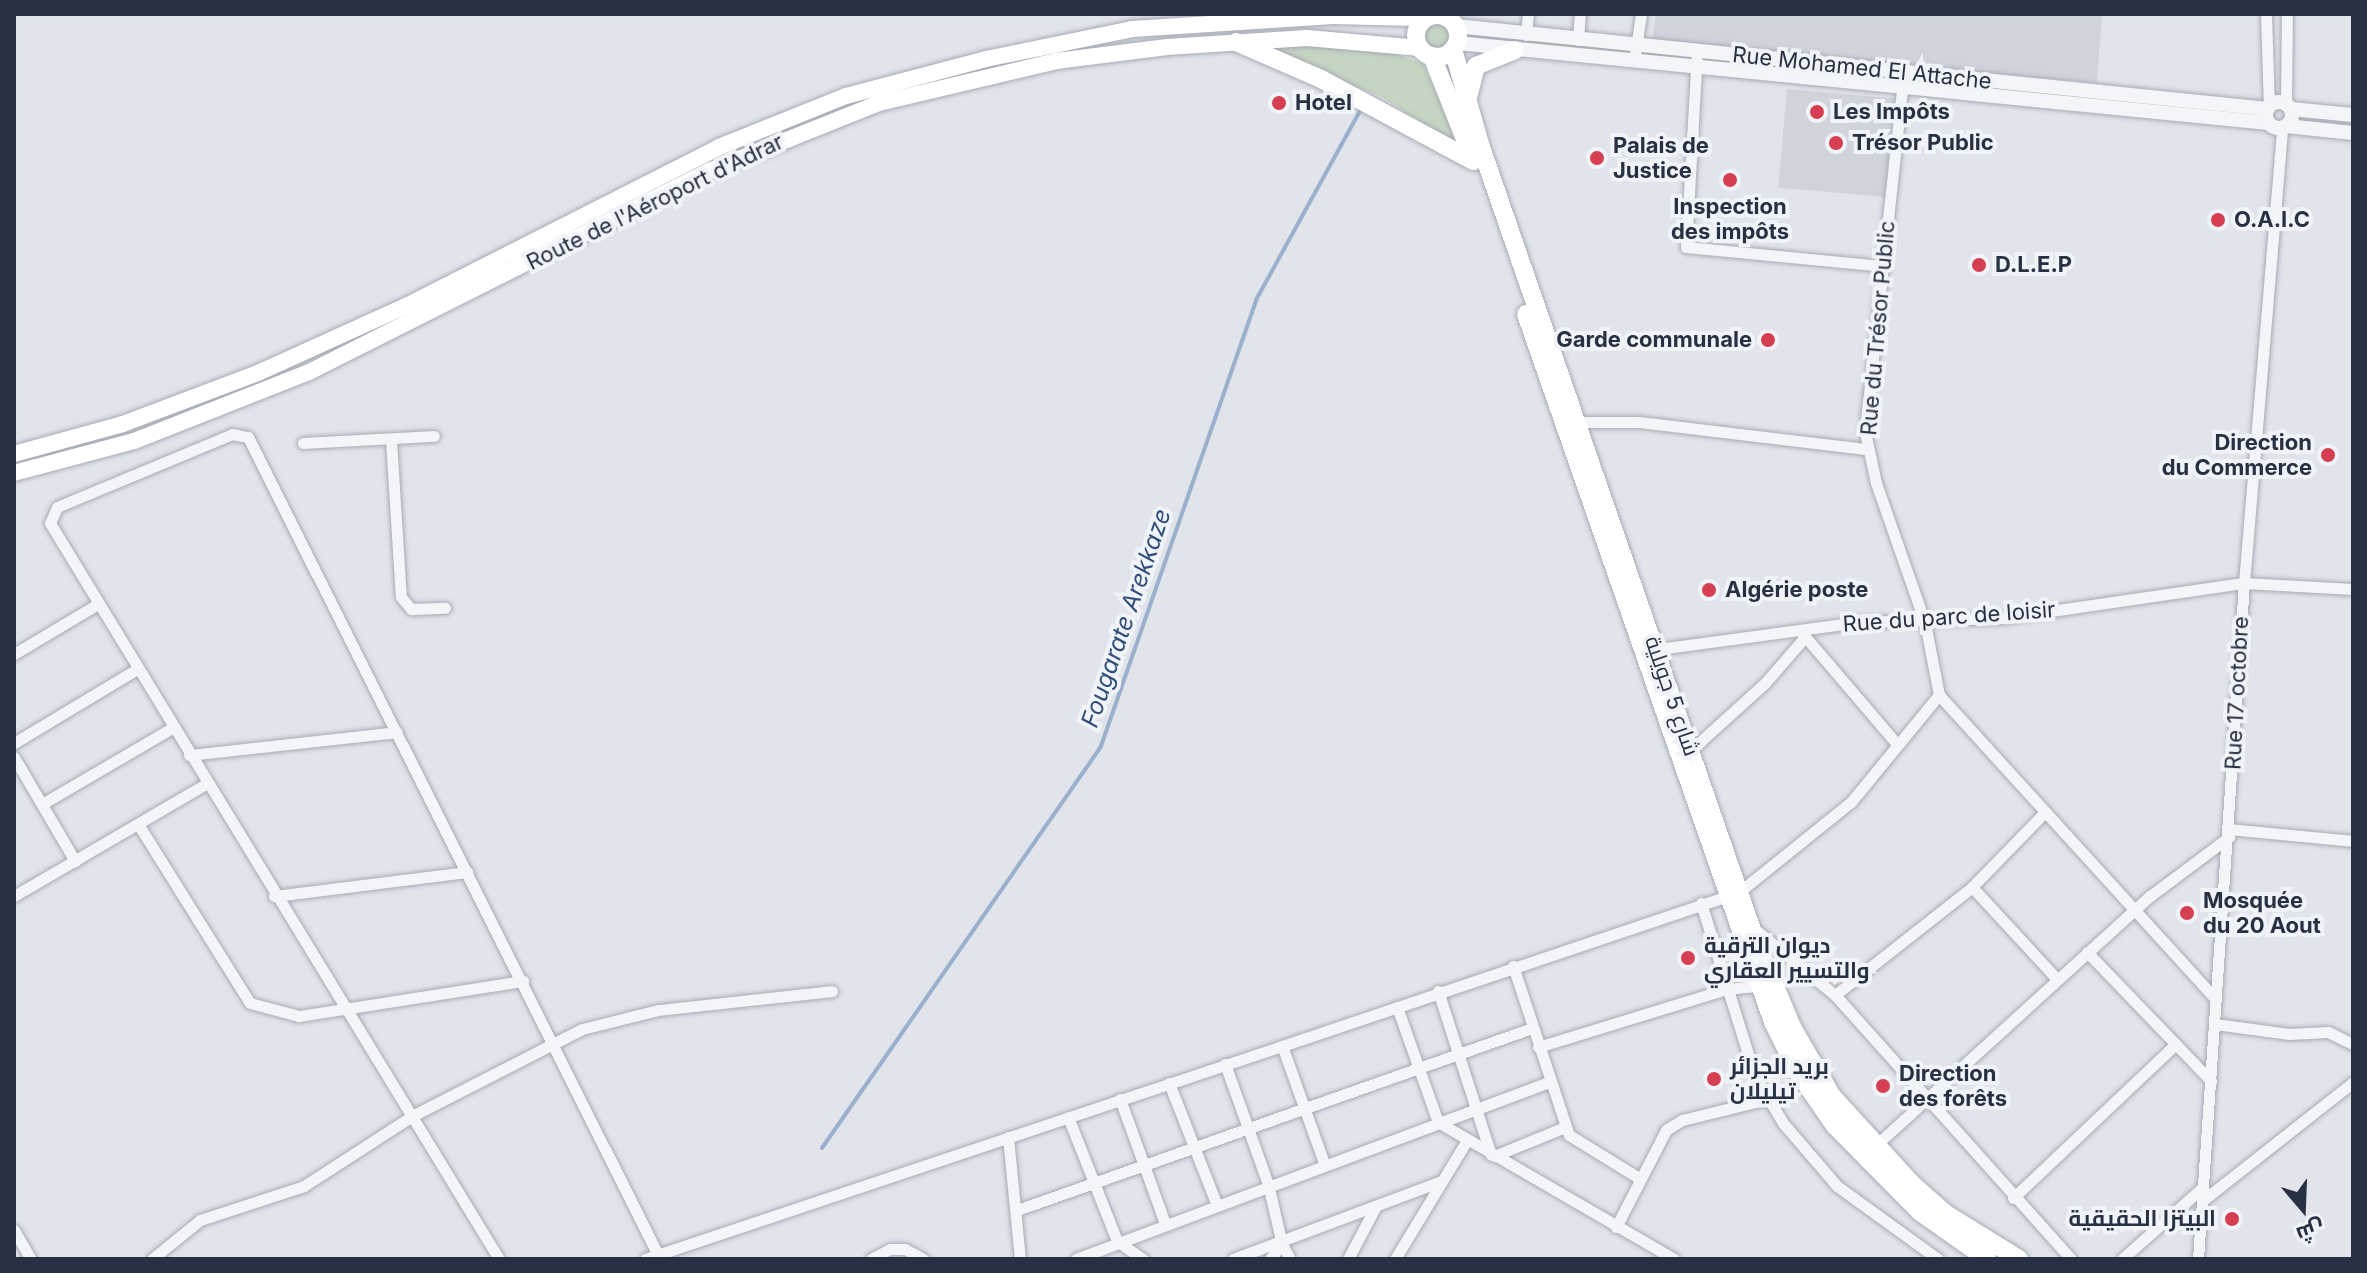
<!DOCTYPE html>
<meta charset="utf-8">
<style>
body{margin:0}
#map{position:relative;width:2367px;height:1273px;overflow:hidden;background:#e1e4ea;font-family:Inter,Cairo,sans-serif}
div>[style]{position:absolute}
.built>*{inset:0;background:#cfd3dc;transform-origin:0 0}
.green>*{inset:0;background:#c5d5c1}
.round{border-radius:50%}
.stream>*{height:4px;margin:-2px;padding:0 2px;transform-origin:2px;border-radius:2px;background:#9ab0cc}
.roads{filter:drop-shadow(0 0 2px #a6abb5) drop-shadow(0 0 2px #a6abb5)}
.minor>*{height:11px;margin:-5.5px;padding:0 5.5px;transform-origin:5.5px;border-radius:5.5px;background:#f4f5f8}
.tertiary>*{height:14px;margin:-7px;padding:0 7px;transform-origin:7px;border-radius:7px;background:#f4f5f8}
.tertiary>.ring{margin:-7px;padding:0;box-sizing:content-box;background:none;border:14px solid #f4f5f8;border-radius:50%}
.secondary>*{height:16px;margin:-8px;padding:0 8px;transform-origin:8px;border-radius:8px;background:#fff}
.primary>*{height:18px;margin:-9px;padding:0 9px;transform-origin:9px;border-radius:9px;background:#fff}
.primary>.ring{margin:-9px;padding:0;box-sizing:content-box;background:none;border:18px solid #fff;border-radius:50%}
.dots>*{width:22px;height:22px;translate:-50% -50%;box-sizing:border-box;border:4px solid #f0f3f7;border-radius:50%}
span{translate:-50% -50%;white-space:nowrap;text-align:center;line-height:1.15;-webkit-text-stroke:8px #f0f3f7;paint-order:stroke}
.street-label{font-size:22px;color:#283143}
.poi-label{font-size:22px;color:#283143;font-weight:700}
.left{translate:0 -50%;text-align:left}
.right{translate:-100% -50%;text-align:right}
.water-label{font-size:24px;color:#304e79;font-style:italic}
.frame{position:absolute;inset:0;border:16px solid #283143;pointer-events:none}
.north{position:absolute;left:2263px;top:1169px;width:80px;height:80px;-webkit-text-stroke:6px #f0f3f7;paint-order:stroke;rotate:161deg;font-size:22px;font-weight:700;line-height:32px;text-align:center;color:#283143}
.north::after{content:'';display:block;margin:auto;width:28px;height:36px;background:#283143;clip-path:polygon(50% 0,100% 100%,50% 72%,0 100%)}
</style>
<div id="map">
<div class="built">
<div style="clip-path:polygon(1656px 14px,2102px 14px,2097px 83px,1652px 42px)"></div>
<div style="left:1787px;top:89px;width:107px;height:99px;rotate:5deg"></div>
</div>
<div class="green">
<div class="round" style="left:1425px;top:24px;width:24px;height:24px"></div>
<div style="clip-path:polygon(1310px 43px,1387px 51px,1422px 63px,1464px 150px,1382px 97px,1254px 45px)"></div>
</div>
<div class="stream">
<div style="left:822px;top:1148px;width:489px;rotate:-55.2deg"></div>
<div style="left:1101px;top:746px;width:472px;rotate:-70.8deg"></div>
<div style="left:1256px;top:300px;width:220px;rotate:-61.2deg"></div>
</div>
<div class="roads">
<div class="minor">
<div style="left:2266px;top:14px;width:93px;rotate:88.2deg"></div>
<div style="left:1526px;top:35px;width:21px;rotate:-85deg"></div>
<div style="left:1578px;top:40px;width:26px;rotate:-86deg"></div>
<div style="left:1697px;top:51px;width:196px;rotate:93.2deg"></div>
<div style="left:1686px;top:247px;width:199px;rotate:5.5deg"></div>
<div style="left:1634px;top:61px;width:48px;rotate:-81.5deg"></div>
<div style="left:1903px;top:81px;width:353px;rotate:96.2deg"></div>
<div style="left:1865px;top:432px;width:52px;rotate:77.8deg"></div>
<div style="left:1876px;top:483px;width:148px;rotate:70.7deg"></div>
<div style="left:1925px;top:623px;width:73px;rotate:79deg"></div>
<div style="left:1939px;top:695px;width:410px;rotate:47.7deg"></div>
<div style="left:2286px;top:104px;width:90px;rotate:-89.4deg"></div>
<div style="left:1576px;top:422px;width:63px"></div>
<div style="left:1639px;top:422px;width:230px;rotate:6.8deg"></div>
<div style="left:391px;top:440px;width:157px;rotate:86.4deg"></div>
<div style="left:401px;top:597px;width:16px;rotate:50deg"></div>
<div style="left:411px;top:609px;width:34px;rotate:-2deg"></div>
<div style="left:303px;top:443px;width:131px;rotate:-3.1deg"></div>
<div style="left:1803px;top:634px;width:143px;rotate:49.5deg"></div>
<div style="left:1651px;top:650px;width:209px;rotate:-7.7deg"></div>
<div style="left:1858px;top:622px;width:145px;rotate:-1.6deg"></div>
<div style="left:2003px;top:618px;width:244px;rotate:-8.3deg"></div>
<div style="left:2244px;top:583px;width:109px;rotate:3.2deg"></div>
<div style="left:14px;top:654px;width:98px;rotate:-30.8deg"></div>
<div style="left:14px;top:743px;width:144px;rotate:-31deg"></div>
<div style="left:1691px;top:750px;width:100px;rotate:-42.2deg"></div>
<div style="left:1765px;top:683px;width:61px;rotate:-49deg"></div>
<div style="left:189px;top:755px;width:209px;rotate:-6.3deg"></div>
<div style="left:14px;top:757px;width:121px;rotate:59.6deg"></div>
<div style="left:42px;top:804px;width:151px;rotate:-30.3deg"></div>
<div style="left:138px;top:824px;width:211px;rotate:58deg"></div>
<div style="left:250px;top:1003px;width:51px;rotate:14.9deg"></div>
<div style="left:299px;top:1016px;width:227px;rotate:-8.9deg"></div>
<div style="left:2229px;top:829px;width:125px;rotate:5.5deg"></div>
<div style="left:1972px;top:887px;width:105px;rotate:-45.8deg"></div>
<div style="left:14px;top:896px;width:222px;rotate:-30.3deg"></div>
<div style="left:274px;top:896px;width:195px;rotate:-7.1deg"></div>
<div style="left:1701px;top:903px;width:181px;rotate:72.7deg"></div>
<div style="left:1755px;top:1076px;width:55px;rotate:59.2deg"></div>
<div style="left:1783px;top:1123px;width:83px;rotate:49.4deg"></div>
<div style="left:1837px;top:1186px;width:125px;rotate:35.9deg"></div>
<div style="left:1751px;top:926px;width:109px;rotate:39.4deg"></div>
<div style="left:1835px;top:995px;width:354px;rotate:48.2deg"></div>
<div style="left:2087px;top:952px;width:179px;rotate:46.1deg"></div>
<div style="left:1513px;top:966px;width:178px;rotate:71.7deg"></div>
<div style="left:1569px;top:1135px;width:82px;rotate:31.6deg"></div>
<div style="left:1438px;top:991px;width:172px;rotate:72.1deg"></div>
<div style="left:1835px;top:995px;width:174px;rotate:-38.2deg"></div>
<div style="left:1972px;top:887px;width:124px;rotate:47.3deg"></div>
<div style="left:1397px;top:1007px;width:122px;rotate:70.4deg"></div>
<div style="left:1438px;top:1122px;width:273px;rotate:30.1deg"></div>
<div style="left:2215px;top:1024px;width:75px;rotate:7.7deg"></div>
<div style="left:2289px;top:1034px;width:39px;rotate:-3deg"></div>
<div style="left:2328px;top:1032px;width:28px;rotate:26deg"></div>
<div style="left:1538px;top:1047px;width:198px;rotate:-17.1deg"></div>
<div style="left:1727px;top:989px;width:31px;rotate:-6deg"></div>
<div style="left:1225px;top:1064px;width:127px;rotate:70.3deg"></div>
<div style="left:1268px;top:1184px;width:62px;rotate:76.9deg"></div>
<div style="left:1282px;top:1244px;width:19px;rotate:129deg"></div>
<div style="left:1169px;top:1083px;width:129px;rotate:68.6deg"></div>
<div style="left:1120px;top:1099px;width:132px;rotate:70.1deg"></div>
<div style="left:1068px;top:1117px;width:133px;rotate:68.4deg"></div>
<div style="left:1117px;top:1241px;width:32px;rotate:35deg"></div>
<div style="left:1008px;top:1137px;width:123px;rotate:84.4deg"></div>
<div style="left:1875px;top:1146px;width:372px;rotate:-42.3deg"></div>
<div style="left:2150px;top:896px;width:99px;rotate:-36.8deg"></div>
<div style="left:1494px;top:1156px;width:77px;rotate:-22.2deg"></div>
<div style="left:1324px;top:1163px;width:124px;rotate:-109.7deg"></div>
<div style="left:1282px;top:1046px;width:482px;rotate:-18.6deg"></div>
<div style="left:1739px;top:892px;width:144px;rotate:-38.8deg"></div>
<div style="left:1851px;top:802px;width:139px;rotate:-50.6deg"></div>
<div style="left:2013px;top:1198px;width:224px;rotate:-43.4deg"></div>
<div style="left:2202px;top:1201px;width:192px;rotate:-38.2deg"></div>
<div style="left:1017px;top:1210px;width:546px;rotate:-19.46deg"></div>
<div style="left:1616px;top:1227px;width:109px;rotate:-62.7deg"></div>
<div style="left:1666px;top:1130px;width:19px;rotate:-32deg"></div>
<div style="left:1682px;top:1120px;width:88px;rotate:-13.9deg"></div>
<div style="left:14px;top:1230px;width:34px;rotate:60deg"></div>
<div style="left:1282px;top:1244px;width:17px;rotate:62deg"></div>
<div style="left:152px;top:1259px;width:62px;rotate:-39.1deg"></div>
<div style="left:200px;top:1220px;width:109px;rotate:-18.1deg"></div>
<div style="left:304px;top:1186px;width:129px;rotate:-32.9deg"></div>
<div style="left:412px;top:1116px;width:191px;rotate:-27.1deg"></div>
<div style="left:582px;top:1029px;width:78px;rotate:-14deg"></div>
<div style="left:658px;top:1010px;width:175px;rotate:-6.2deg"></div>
<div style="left:499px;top:1259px;width:862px;rotate:-121.39deg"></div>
<div style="left:50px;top:523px;width:17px;rotate:-66deg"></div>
<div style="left:57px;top:507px;width:190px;rotate:-22.6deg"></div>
<div style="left:232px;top:434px;width:16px;rotate:11deg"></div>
<div style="left:248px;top:437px;width:919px;rotate:63.38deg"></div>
<div style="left:645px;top:1259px;width:672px;rotate:-18.49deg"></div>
<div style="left:871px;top:1259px;width:21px;rotate:-28deg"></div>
<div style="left:890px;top:1249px;width:15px"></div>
<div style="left:905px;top:1249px;width:21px;rotate:29deg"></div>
<div style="left:1076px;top:1259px;width:505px;rotate:-20.52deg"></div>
<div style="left:1233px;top:1259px;width:223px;rotate:-20.5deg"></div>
<div style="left:1348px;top:1259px;width:60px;rotate:-62.2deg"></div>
<div style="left:1395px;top:1259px;width:139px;rotate:-58.8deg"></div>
<div style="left:2122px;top:1259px;width:108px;rotate:-41.6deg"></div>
<div style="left:2198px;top:1259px;width:678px;rotate:-86.11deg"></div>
<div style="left:2244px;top:583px;width:457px;rotate:-85.2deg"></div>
</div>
<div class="tertiary">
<div style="left:1456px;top:26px;width:816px;rotate:5.84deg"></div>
<div style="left:1457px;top:43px;width:815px;rotate:5.63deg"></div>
<div class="ring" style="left:2266px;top:102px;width:12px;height:12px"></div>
<div style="left:2291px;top:109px;width:62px;rotate:5.5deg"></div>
<div style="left:2286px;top:126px;width:67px;rotate:6deg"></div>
</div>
<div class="secondary">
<div style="left:14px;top:454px;width:113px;rotate:-15.4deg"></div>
<div style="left:123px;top:424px;width:144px;rotate:-20.7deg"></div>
<div style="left:258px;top:373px;width:162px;rotate:-24.4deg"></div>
<div style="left:406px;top:306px;width:351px;rotate:-26.9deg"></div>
<div style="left:719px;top:147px;width:137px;rotate:-21.9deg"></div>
<div style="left:846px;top:96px;width:145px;rotate:-14.8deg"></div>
<div style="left:986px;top:59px;width:149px;rotate:-11.6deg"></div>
<div style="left:1132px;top:29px;width:201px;rotate:-3.7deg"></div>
<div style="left:1333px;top:16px;width:85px;rotate:1.3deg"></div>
<div style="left:14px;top:473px;width:124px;rotate:-14.9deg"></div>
<div style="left:134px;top:441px;width:188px;rotate:-21.5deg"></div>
<div style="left:309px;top:372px;width:448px;rotate:-26.7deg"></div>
<div style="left:709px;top:171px;width:183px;rotate:-21.8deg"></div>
<div style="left:879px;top:103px;width:182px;rotate:-13.3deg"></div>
<div style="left:1056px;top:61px;width:112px;rotate:-7.2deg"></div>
<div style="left:1167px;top:47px;width:140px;rotate:-3.7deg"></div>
<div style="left:1307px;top:38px;width:114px;rotate:5deg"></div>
</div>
<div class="primary">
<div class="ring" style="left:1416px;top:15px;width:24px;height:24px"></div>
<div style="left:1378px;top:16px;width:12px;rotate:-9deg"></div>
<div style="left:1236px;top:42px;width:93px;rotate:23.5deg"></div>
<div style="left:1321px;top:79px;width:173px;rotate:28.3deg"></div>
<div style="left:1453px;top:49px;width:102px;rotate:74.1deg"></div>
<div style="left:1481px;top:147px;width:835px;rotate:70.91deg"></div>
<div style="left:1754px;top:936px;width:99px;rotate:67.3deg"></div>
<div style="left:1792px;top:1027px;width:80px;rotate:59.9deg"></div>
<div style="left:1832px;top:1096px;width:119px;rotate:47.7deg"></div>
<div style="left:1912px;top:1184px;width:45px;rotate:41.4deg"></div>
<div style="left:1946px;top:1214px;width:86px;rotate:31.7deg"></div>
<div style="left:1432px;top:56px;width:109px;rotate:68.4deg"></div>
<div style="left:1469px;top:94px;width:29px;rotate:-76deg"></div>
<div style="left:1476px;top:66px;width:42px;rotate:-22.3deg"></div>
<div style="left:1526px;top:314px;width:750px;rotate:70.77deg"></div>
<div style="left:1773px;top:1022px;width:55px;rotate:63.9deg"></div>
<div style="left:1797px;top:1071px;width:67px;rotate:55.4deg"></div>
<div style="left:1835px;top:1126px;width:121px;rotate:45.3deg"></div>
<div style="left:1920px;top:1212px;width:82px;rotate:35deg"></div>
</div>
</div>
<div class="dots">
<div style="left:1279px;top:103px;background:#d63f51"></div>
<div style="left:1817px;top:112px;background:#d63f51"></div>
<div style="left:1836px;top:143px;background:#d63f51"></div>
<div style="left:1597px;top:158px;background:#d63f51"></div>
<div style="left:1730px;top:180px;background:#d63f51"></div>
<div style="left:2218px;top:220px;background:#d63f51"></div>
<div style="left:1979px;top:265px;background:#d63f51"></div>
<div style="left:1768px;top:340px;background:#d63f51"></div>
<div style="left:2328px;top:455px;background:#d63f51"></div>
<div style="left:1709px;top:590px;background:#d63f51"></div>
<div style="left:2187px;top:913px;background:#d63f51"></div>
<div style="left:1688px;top:958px;background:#d63f51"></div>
<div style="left:1714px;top:1079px;background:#d63f51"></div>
<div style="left:1883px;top:1086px;background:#d63f51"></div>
<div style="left:2232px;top:1219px;background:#d63f51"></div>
</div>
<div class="street-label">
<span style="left:1862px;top:68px;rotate:6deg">Rue Mohamed El Attache</span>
<span style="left:655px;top:202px;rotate:-26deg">Route de l'Aéroport d'Adrar</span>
<span style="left:1878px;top:328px;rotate:-85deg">Rue du Trésor Public</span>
<span style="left:1949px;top:617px;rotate:-4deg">Rue du parc de loisir</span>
<span style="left:2237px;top:693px;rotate:-87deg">Rue 17 octobre</span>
<span style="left:1672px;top:696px;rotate:71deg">شارع 5 جويلية</span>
</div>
<div class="poi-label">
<span class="left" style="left:1295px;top:103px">Hotel</span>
<span class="left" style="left:1833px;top:112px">Les Impôts</span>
<span class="left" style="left:1852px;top:143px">Trésor Public</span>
<span class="left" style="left:1613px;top:158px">Palais de<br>Justice</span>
<span style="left:1730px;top:219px">Inspection<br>des impôts</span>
<span class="left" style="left:2234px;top:220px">O.A.I.C</span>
<span class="left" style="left:1995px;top:265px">D.L.E.P</span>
<span class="right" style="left:1752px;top:340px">Garde communale</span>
<span class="right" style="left:2312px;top:455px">Direction<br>du Commerce</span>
<span class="left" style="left:1725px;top:590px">Algérie poste</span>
<span class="left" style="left:2203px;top:913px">Mosquée<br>du 20 Aout</span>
<span class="left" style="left:1704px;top:958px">ديوان الترقية<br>والتسيير العقاري</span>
<span class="left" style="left:1730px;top:1079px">بريد الجزائر<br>تيليلان</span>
<span class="left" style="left:1899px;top:1086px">Direction<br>des forêts</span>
<span class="right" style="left:2216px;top:1219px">البيتزا الحقيقية</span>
</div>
<div class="water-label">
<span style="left:1126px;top:618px;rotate:-71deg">Fougarate Arekkaze</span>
</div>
<div class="frame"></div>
<div class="north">ش</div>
</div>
